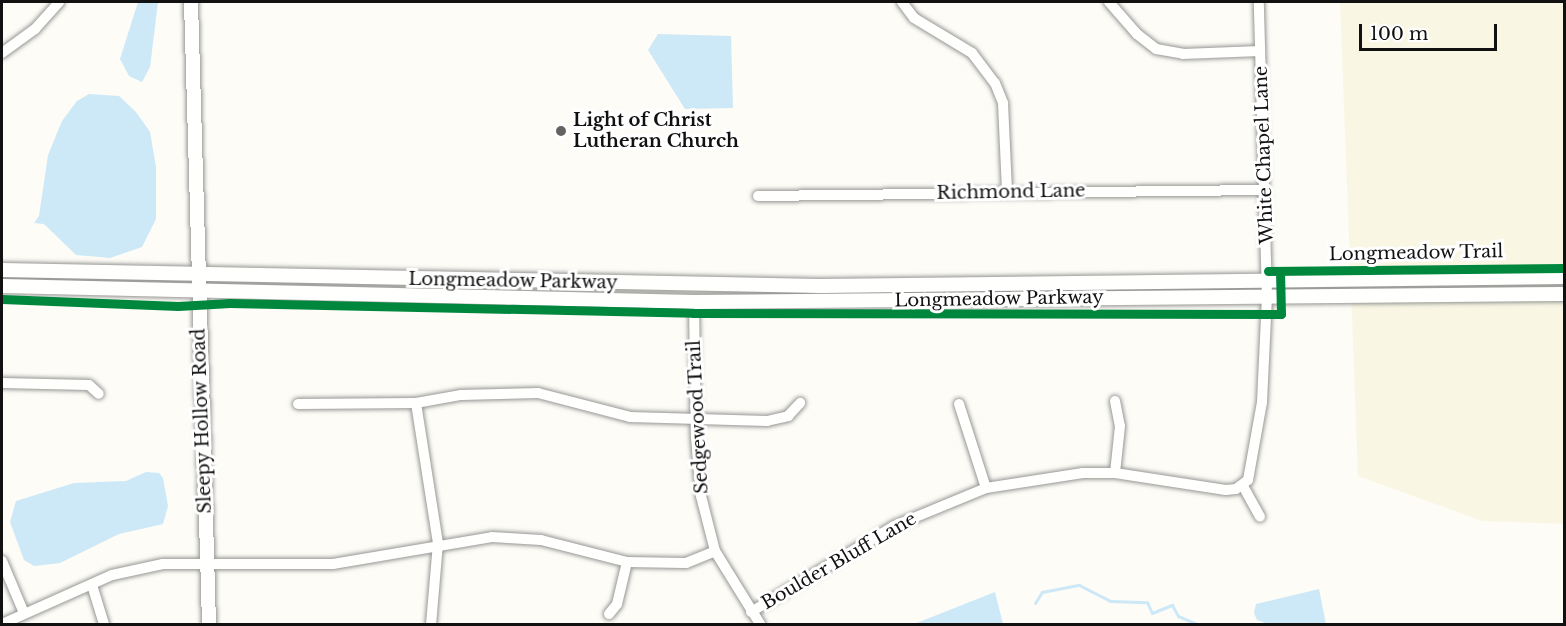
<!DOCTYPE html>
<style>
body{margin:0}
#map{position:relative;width:1566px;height:626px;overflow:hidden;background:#fdfcf7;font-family:"Libre Baskerville",serif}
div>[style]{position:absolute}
.farmland>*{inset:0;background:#f9f7e4}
.water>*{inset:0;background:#cde8f7}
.stream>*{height:3px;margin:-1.5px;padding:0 1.5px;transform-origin:1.5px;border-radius:1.5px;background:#cde8f7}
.roads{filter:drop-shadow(0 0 2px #979795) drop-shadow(0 0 2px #979795)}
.minor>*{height:10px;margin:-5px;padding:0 5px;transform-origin:5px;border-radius:5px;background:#fffffe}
.tertiary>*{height:14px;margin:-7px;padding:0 7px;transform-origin:7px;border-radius:7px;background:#fffffe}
.cycleway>*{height:9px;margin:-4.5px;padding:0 4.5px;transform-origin:4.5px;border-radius:4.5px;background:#00873e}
.dots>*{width:16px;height:16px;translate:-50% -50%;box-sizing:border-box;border:3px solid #fff;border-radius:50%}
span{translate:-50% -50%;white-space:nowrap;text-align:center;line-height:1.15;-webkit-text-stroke:6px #fff;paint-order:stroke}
.poi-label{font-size:18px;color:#111;font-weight:700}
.left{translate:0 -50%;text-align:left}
.street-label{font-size:18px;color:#111}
.frame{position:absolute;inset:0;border:3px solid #111;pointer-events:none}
.scale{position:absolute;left:1359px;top:24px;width:138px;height:27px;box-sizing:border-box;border:3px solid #111;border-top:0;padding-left:8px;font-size:18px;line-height:21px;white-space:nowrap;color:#111;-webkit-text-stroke:4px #fff;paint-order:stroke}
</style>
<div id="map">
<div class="farmland">
<div style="clip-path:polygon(1340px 2px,1564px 2px,1564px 524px,1482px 521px,1358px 476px)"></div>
</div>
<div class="water">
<div style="clip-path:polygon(138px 2px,158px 2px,150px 67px,142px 82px,129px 76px,120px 59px)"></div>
<div style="clip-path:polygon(658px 34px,731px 36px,733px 108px,685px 109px,648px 50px)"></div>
<div style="clip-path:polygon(89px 94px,119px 96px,136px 112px,150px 132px,156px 167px,156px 219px,142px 247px,110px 258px,76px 255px,44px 224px,34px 223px,39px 216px,48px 155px,62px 121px,77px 101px)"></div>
<div style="clip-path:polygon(146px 472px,159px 473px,163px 478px,168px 506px,163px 524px,119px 534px,60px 563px,34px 566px,24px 560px,10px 522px,16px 501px,74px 483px,126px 481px)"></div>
<div style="clip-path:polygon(1319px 589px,1326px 624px,1268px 624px,1257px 620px,1254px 613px,1256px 604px)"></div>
<div style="clip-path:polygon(995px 592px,1003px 624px,914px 624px)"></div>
</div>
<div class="stream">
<div style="left:1035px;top:603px;width:13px;rotate:-58deg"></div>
<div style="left:1042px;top:592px;width:38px;rotate:-11deg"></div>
<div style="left:1079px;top:585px;width:35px;rotate:27deg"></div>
<div style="left:1110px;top:601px;width:37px;rotate:2deg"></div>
<div style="left:1147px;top:602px;width:12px;rotate:66deg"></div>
<div style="left:1152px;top:613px;width:22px;rotate:-22deg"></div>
<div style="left:1172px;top:605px;width:13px;rotate:61deg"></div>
<div style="left:1178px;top:616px;width:21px;rotate:23deg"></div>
</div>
<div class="roads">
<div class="minor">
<div style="left:902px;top:2px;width:20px;rotate:53deg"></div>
<div style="left:914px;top:18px;width:68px;rotate:31.1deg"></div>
<div style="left:972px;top:53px;width:38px;rotate:53deg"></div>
<div style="left:995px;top:83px;width:22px;rotate:68deg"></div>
<div style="left:1003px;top:103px;width:88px;rotate:87.4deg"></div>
<div style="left:1109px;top:2px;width:43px;rotate:48.8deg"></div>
<div style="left:1137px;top:34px;width:24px;rotate:38deg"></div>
<div style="left:1156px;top:49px;width:27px;rotate:10deg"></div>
<div style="left:1183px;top:54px;width:77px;rotate:-2.2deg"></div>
<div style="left:2px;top:53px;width:41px;rotate:-36deg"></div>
<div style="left:35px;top:29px;width:36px;rotate:-48deg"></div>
<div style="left:758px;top:196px;width:506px;rotate:-0.68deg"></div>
<div style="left:694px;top:302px;width:135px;rotate:89.2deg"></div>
<div style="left:696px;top:437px;width:59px;rotate:85.2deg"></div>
<div style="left:701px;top:496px;width:57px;rotate:75.7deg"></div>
<div style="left:715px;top:551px;width:86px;rotate:58.3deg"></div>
<div style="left:2px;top:383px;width:87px;rotate:1.3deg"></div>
<div style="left:89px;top:385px;width:13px;rotate:42deg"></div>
<div style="left:1115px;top:401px;width:25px;rotate:79deg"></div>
<div style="left:1120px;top:426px;width:47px;rotate:96.1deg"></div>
<div style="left:416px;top:403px;width:142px;rotate:81.1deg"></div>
<div style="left:438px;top:543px;width:81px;rotate:94.9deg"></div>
<div style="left:298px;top:404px;width:118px;rotate:-0.5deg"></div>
<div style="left:416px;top:403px;width:46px;rotate:-10.1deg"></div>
<div style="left:461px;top:395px;width:77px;rotate:-1.5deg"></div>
<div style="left:538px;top:393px;width:95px;rotate:14.6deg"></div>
<div style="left:630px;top:417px;width:137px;rotate:1.7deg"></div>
<div style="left:767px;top:421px;width:22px;rotate:-13deg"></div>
<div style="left:788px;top:416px;width:18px;rotate:-47deg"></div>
<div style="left:959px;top:404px;width:88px;rotate:72.2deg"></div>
<div style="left:1243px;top:486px;width:35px;rotate:61deg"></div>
<div style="left:2px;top:561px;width:56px;rotate:67.1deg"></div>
<div style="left:92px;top:585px;width:41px;rotate:72.9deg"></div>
<div style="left:751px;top:612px;width:167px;rotate:-31deg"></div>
<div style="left:894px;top:526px;width:100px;rotate:-22.4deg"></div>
<div style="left:986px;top:488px;width:98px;rotate:-8.8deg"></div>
<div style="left:1083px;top:473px;width:32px"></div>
<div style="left:1115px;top:473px;width:112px;rotate:8.7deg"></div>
<div style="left:1226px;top:490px;width:10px;rotate:-6deg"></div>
<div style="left:1236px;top:489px;width:15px;rotate:-37deg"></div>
<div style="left:1248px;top:480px;width:79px;rotate:-79.8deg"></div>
<div style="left:1262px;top:402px;width:105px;rotate:-87.3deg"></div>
<div style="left:1267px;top:297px;width:295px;rotate:-91.6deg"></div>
<div style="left:609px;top:614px;width:13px;rotate:-51deg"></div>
<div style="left:617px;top:604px;width:43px;rotate:-76.6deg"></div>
<div style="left:2px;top:624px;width:120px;rotate:-24deg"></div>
<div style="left:112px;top:575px;width:52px;rotate:-12.2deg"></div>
<div style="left:163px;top:564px;width:170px"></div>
<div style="left:333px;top:564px;width:161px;rotate:-9.6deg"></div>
<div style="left:492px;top:537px;width:49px;rotate:3.5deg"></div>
<div style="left:541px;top:540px;width:89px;rotate:14.3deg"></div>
<div style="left:627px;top:562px;width:59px;rotate:1deg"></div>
<div style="left:686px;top:563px;width:31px;rotate:-22deg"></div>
</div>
<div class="tertiary">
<div style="left:191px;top:2px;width:622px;rotate:88.34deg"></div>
<div style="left:2px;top:270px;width:818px;rotate:1.12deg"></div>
<div style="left:820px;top:286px;width:744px;rotate:-0.69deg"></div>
<div style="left:2px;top:286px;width:692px;rotate:1.32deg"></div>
<div style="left:694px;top:302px;width:870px;rotate:-0.53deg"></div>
</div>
</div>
<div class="cycleway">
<div style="left:1268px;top:271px;width:296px;rotate:-0.6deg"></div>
<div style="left:2px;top:299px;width:176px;rotate:2.3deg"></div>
<div style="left:178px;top:306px;width:52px;rotate:-3.3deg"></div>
<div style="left:230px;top:303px;width:463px;rotate:1.2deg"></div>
<div style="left:693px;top:313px;width:588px;rotate:0.1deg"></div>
<div style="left:1281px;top:314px;width:43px;rotate:-91.3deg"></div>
</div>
<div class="dots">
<div style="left:561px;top:131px;background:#646362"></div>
</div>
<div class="poi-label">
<span class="left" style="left:573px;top:131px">Light of Christ<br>Lutheran Church</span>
</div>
<div class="street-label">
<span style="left:1264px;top:155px;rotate:-92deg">White Chapel Lane</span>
<span style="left:1011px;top:192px;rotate:-1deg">Richmond Lane</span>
<span style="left:1416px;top:253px;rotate:-1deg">Longmeadow Trail</span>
<span style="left:513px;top:281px;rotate:1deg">Longmeadow Parkway</span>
<span style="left:999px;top:299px;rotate:-1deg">Longmeadow Parkway</span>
<span style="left:698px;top:417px;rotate:-93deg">Sedgewood Trail</span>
<span style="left:202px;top:421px;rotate:-92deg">Sleepy Hollow Road</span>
<span style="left:839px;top:561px;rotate:-30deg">Boulder Bluff Lane</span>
</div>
<div class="frame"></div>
<div class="scale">100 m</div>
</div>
